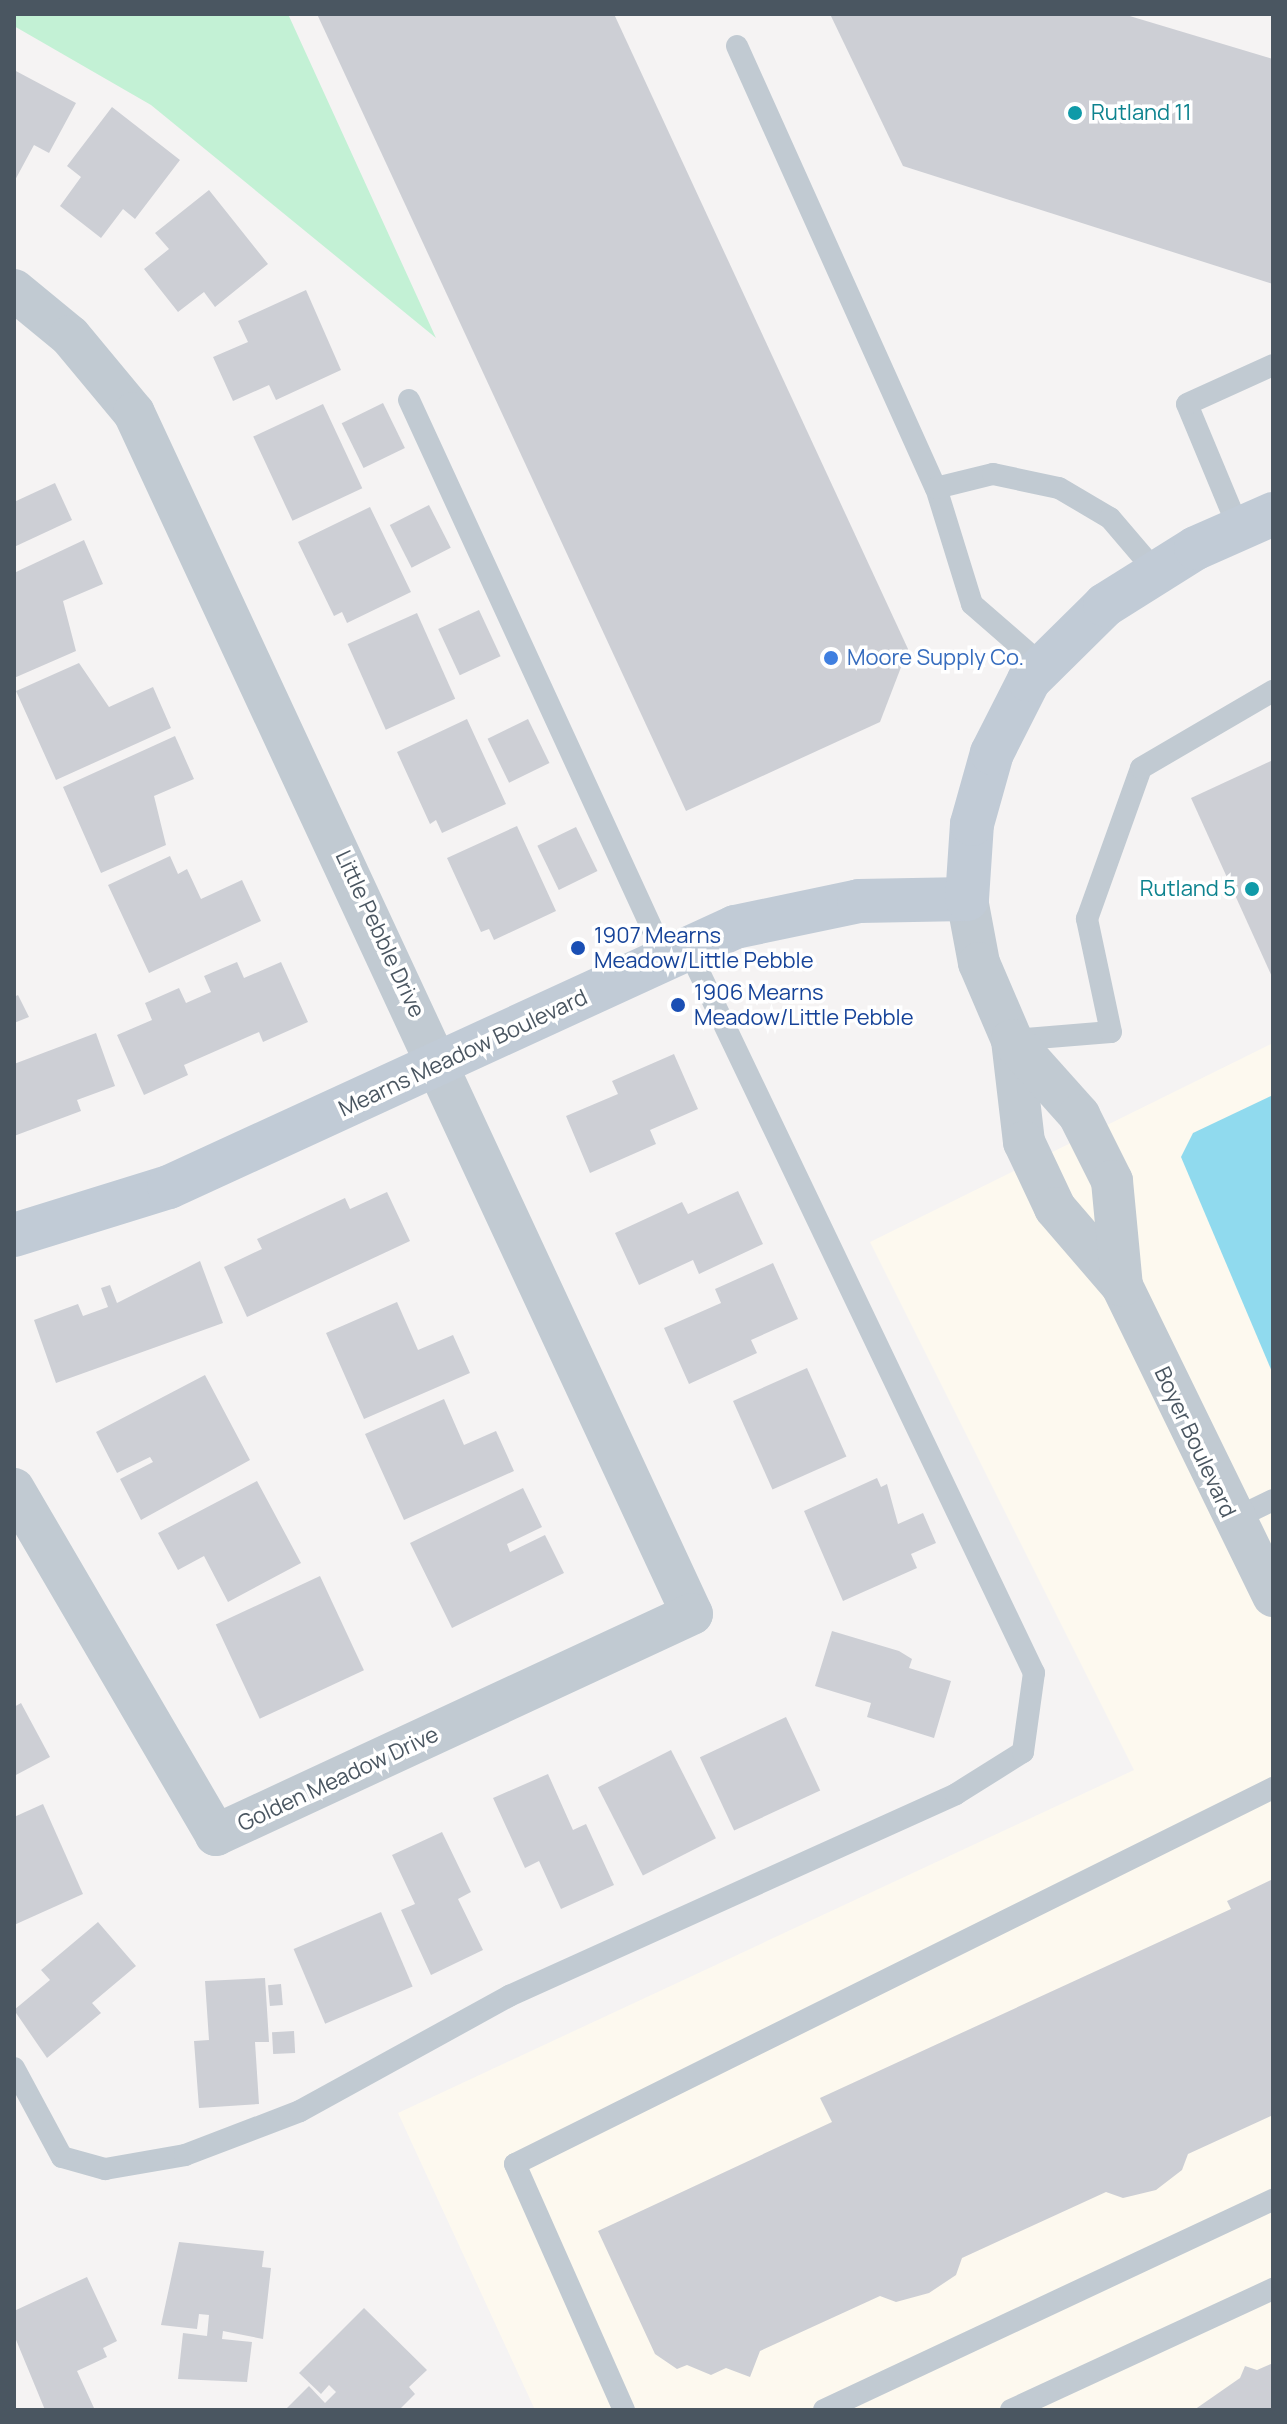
<!DOCTYPE html>
<style>
body{margin:0}
#map{position:relative;width:1287px;height:2424px;overflow:hidden;background:#f5f3f3;font-family:Manrope,sans-serif}
div>[style]{position:absolute}
.commercial>*{inset:0;background:#fdf9ef}
.green>*{inset:0;background:#c3f1d5}
.water>*{inset:0;background:#90daee}
.building>*{inset:0;background:#cdcfd5;transform-origin:0 0}
.lane>*{height:22px;margin:-11px;padding:0 11px;transform-origin:11px;border-radius:11px;background:#c1cad2}
.street>*{height:42px;margin:-21px;padding:0 21px;transform-origin:21px;border-radius:21px;background:#c1cad2}
.secondary>*{height:44px;margin:-22px;padding:0 22px;transform-origin:22px;border-radius:22px;background:#c1cbd6}
.dots>*{width:22px;height:22px;translate:-50% -50%;box-sizing:border-box;border:4px solid #fff;border-radius:50%}
span{translate:-50% -50%;white-space:nowrap;text-align:center;line-height:1.15;-webkit-text-stroke:7px #fff;paint-order:stroke}
.culture-label{font-size:22px;color:#0d838f}
.left{translate:0 -50%;text-align:left}
.right{translate:-100% -50%;text-align:right}
.shop-label{font-size:22px;color:#366cbe}
.street-label{font-size:22px;color:#4a5661}
.transit-label{font-size:22px;color:#164399}
.frame{position:absolute;inset:0;border:16px solid #4a5661;pointer-events:none}
</style>
<div id="map">
<div class="commercial">
<div style="clip-path:polygon(1273px 1043px,1273px 2410px,535px 2410px,398px 2113px,1134px 1770px,870px 1242px)"></div>
</div>
<div class="green">
<div style="clip-path:polygon(14px 14px,288px 14px,436px 338px,151px 105px,14px 26px)"></div>
</div>
<div class="water">
<div style="clip-path:polygon(1273px 1095px,1273px 1374px,1181px 1157px,1193px 1133px)"></div>
</div>
<div class="building">
<div style="clip-path:polygon(317px 14px,614px 14px,908px 649px,880px 722px,686px 811px)"></div>
<div style="clip-path:polygon(830px 14px,1123px 14px,1273px 59px,1273px 284px,903px 166px)"></div>
<div style="clip-path:polygon(14px 70px,76px 103px,49px 153px,34px 145px,14px 182px)"></div>
<div style="clip-path:polygon(112px 107px,180px 160px,135px 219px,123px 209px,101px 238px,60px 206px,81px 177px,67px 166px)"></div>
<div style="clip-path:polygon(209px 190px,268px 264px,215px 307px,204px 292px,178px 312px,144px 269px,169px 249px,155px 233px)"></div>
<div style="clip-path:polygon(306px 290px,341px 370px,276px 400px,269px 385px,233px 401px,213px 357px,248px 342px,238px 321px)"></div>
<div style="left:383px;top:403px;width:50px;height:46px;rotate:64deg"></div>
<div style="left:323px;top:404px;width:93px;height:77px;rotate:65deg"></div>
<div style="clip-path:polygon(55px 483px,72px 520px,14px 547px,14px 502px)"></div>
<div style="left:429px;top:505px;width:48px;height:44px;rotate:63deg"></div>
<div style="clip-path:polygon(370px 507px,411px 592px,347px 623px,342px 612px,334px 616px,298px 542px)"></div>
<div style="clip-path:polygon(84px 540px,103px 584px,63px 601px,76px 651px,14px 678px,14px 573px)"></div>
<div style="left:479px;top:610px;width:51px;height:45px;rotate:65deg"></div>
<div style="left:417px;top:613px;width:94px;height:76px;rotate:66deg"></div>
<div style="clip-path:polygon(79px 663px,109px 707px,153px 687px,171px 728px,56px 780px,16px 691px)"></div>
<div style="clip-path:polygon(467px 719px,506px 804px,442px 833px,436px 820px,430px 824px,397px 752px)"></div>
<div style="left:528px;top:719px;width:49px;height:45px;rotate:64deg"></div>
<div style="clip-path:polygon(175px 736px,194px 779px,154px 796px,166px 845px,101px 873px,63px 787px)"></div>
<div style="clip-path:polygon(1273px 760px,1273px 979px,1191px 798px)"></div>
<div style="clip-path:polygon(517px 826px,556px 911px,494px 940px,489px 929px,481px 932px,447px 858px)"></div>
<div style="left:576px;top:827px;width:49px;height:43px;rotate:64deg"></div>
<div style="clip-path:polygon(170px 856px,178px 874px,187px 869px,201px 899px,242px 880px,261px 921px,149px 973px,108px 885px)"></div>
<div style="clip-path:polygon(237px 962px,244px 978px,281px 962px,308px 1022px,263px 1042px,259px 1032px,184px 1065px,188px 1075px,144px 1095px,117px 1035px,152px 1020px,145px 1003px,179px 988px,186px 1003px,211px 992px,204px 976px)"></div>
<div style="clip-path:polygon(18px 995px,29px 1017px,14px 1023px,14px 997px)"></div>
<div style="clip-path:polygon(96px 1033px,115px 1086px,77px 1100px,81px 1111px,14px 1136px,14px 1064px)"></div>
<div style="clip-path:polygon(674px 1054px,698px 1109px,650px 1130px,656px 1144px,590px 1173px,566px 1116px,618px 1094px,612px 1081px)"></div>
<div style="clip-path:polygon(738px 1191px,763px 1244px,699px 1274px,693px 1260px,639px 1285px,615px 1233px,682px 1202px,688px 1214px)"></div>
<div style="clip-path:polygon(387px 1192px,410px 1241px,247px 1317px,224px 1267px,262px 1249px,257px 1239px,345px 1198px,350px 1209px)"></div>
<div style="clip-path:polygon(200px 1261px,223px 1323px,56px 1383px,34px 1320px,78px 1304px,83px 1316px,108px 1307px,101px 1288px,110px 1285px,117px 1303px)"></div>
<div style="clip-path:polygon(773px 1263px,798px 1319px,751px 1340px,757px 1353px,689px 1384px,664px 1328px,721px 1303px,715px 1289px)"></div>
<div style="clip-path:polygon(397px 1302px,418px 1350px,453px 1335px,470px 1373px,364px 1419px,326px 1333px)"></div>
<div style="left:807px;top:1368px;width:97px;height:81px;rotate:66deg"></div>
<div style="clip-path:polygon(205px 1375px,250px 1460px,141px 1520px,120px 1479px,153px 1462px,150px 1457px,117px 1473px,96px 1432px)"></div>
<div style="clip-path:polygon(444px 1399px,464px 1445px,496px 1431px,514px 1471px,404px 1520px,365px 1434px)"></div>
<div style="clip-path:polygon(877px 1478px,881px 1487px,887px 1484px,898px 1524px,923px 1513px,936px 1543px,911px 1554px,917px 1568px,843px 1601px,804px 1511px)"></div>
<div style="clip-path:polygon(257px 1481px,301px 1563px,228px 1602px,204px 1556px,178px 1570px,158px 1533px)"></div>
<div style="clip-path:polygon(523px 1488px,542px 1527px,507px 1544px,510px 1552px,545px 1535px,564px 1573px,452px 1628px,410px 1543px)"></div>
<div style="left:320px;top:1576px;width:104px;height:115px;rotate:65deg"></div>
<div style="clip-path:polygon(832px 1631px,899px 1651px,912px 1659px,909px 1668px,951px 1681px,934px 1738px,867px 1717px,871px 1703px,815px 1686px)"></div>
<div style="clip-path:polygon(21px 1703px,50px 1757px,14px 1776px,14px 1707px)"></div>
<div style="left:786px;top:1717px;width:81px;height:95px;rotate:65deg"></div>
<div style="left:671px;top:1750px;width:99px;height:82px;rotate:63deg"></div>
<div style="clip-path:polygon(548px 1774px,573px 1830px,586px 1824px,614px 1885px,561px 1909px,539px 1861px,525px 1868px,493px 1798px)"></div>
<div style="clip-path:polygon(43px 1804px,83px 1894px,14px 1925px,14px 1817px)"></div>
<div style="clip-path:polygon(442px 1832px,471px 1892px,458px 1899px,483px 1950px,431px 1975px,401px 1910px,415px 1904px,392px 1855px)"></div>
<div style="clip-path:polygon(1273px 1879px,1273px 2115px,1188px 2154px,1182px 2170px,1156px 2190px,1123px 2198px,1106px 2192px,962px 2258px,956px 2275px,929px 2293px,896px 2302px,880px 2296px,760px 2351px,750px 2377px,726px 2368px,711px 2375px,687px 2365px,677px 2369px,655px 2354px,598px 2231px,832px 2122px,820px 2098px,1231px 1909px,1227px 1901px)"></div>
<div style="left:381px;top:1912px;width:81px;height:95px;rotate:67deg"></div>
<div style="clip-path:polygon(98px 1922px,136px 1966px,92px 2003px,101px 2013px,47px 2058px,14px 2010px,50px 1980px,41px 1970px)"></div>
<div style="clip-path:polygon(265px 1978px,269px 2042px,255px 2042px,259px 2104px,199px 2108px,194px 2041px,209px 2040px,205px 1981px)"></div>
<div style="left:281px;top:1984px;width:21px;height:13px;rotate:85deg"></div>
<div style="left:294px;top:2031px;width:22px;height:22px;rotate:87deg"></div>
<div style="clip-path:polygon(179px 2242px,264px 2251px,262px 2267px,271px 2268px,263px 2339px,223px 2331px,222px 2339px,252px 2342px,247px 2382px,178px 2379px,183px 2333px,207px 2336px,209px 2315px,199px 2314px,197px 2329px,161px 2325px)"></div>
<div style="clip-path:polygon(87px 2277px,117px 2341px,103px 2348px,107px 2357px,77px 2371px,94px 2408px,45px 2410px,14px 2335px,14px 2311px)"></div>
<div style="clip-path:polygon(364px 2308px,427px 2370px,409px 2387px,415px 2394px,399px 2410px,285px 2410px,309px 2386px,325px 2403px,336px 2392px,329px 2385px,321px 2394px,299px 2373px)"></div>
<div style="clip-path:polygon(1273px 2363px,1273px 2410px,1194px 2410px,1240px 2378px,1245px 2366px,1257px 2370px)"></div>
</div>
<div class="lane">
<div style="left:737px;top:46px;width:485px;rotate:65.8deg"></div>
<div style="left:409px;top:400px;width:615px;rotate:65.31deg"></div>
<div style="left:1239px;top:529px;width:135px;rotate:-112.6deg"></div>
<div style="left:1187px;top:404px;width:94px;rotate:-24.4deg"></div>
<div style="left:1043px;top:666px;width:94px;rotate:-138.9deg"></div>
<div style="left:972px;top:604px;width:121px;rotate:-107.2deg"></div>
<div style="left:936px;top:488px;width:59px;rotate:-13.8deg"></div>
<div style="left:993px;top:474px;width:67px;rotate:12deg"></div>
<div style="left:1059px;top:488px;width:59px;rotate:30.5deg"></div>
<div style="left:1110px;top:518px;width:72px;rotate:49.5deg"></div>
<div style="left:1012px;top:1040px;width:99px;rotate:-4.6deg"></div>
<div style="left:1111px;top:1032px;width:116px;rotate:-102deg"></div>
<div style="left:1087px;top:919px;width:160px;rotate:-70.3deg"></div>
<div style="left:1141px;top:768px;width:153px;rotate:-30.3deg"></div>
<div style="left:1232px;top:1520px;width:46px;rotate:-26deg"></div>
<div style="left:14px;top:2068px;width:101px;rotate:61.7deg"></div>
<div style="left:62px;top:2157px;width:45px;rotate:15.6deg"></div>
<div style="left:105px;top:2169px;width:81px;rotate:-9.9deg"></div>
<div style="left:185px;top:2155px;width:123px;rotate:-20.9deg"></div>
<div style="left:300px;top:2111px;width:239px;rotate:-28.8deg"></div>
<div style="left:509px;top:1996px;width:491px;rotate:-24.3deg"></div>
<div style="left:956px;top:1794px;width:79px;rotate:-32.1deg"></div>
<div style="left:1023px;top:1752px;width:80px;rotate:-82.1deg"></div>
<div style="left:1034px;top:1673px;width:802px;rotate:-115.54deg"></div>
<div style="left:624px;top:2410px;width:269px;rotate:-113.9deg"></div>
<div style="left:515px;top:2164px;width:846px;rotate:-26.38deg"></div>
<div style="left:824px;top:2410px;width:496px;rotate:-25.1deg"></div>
<div style="left:1011px;top:2410px;width:289px;rotate:-24.8deg"></div>
</div>
<div class="street">
<div style="left:14px;top:290px;width:72px;rotate:39.4deg"></div>
<div style="left:70px;top:336px;width:100px;rotate:50.3deg"></div>
<div style="left:134px;top:413px;width:1324px;rotate:65.08deg"></div>
<div style="left:692px;top:1614px;width:525px;rotate:155.1deg"></div>
<div style="left:216px;top:1835px;width:401px;rotate:-120.3deg"></div>
<div style="left:967px;top:899px;width:65px;rotate:79.4deg"></div>
<div style="left:979px;top:963px;width:84px;rotate:66.8deg"></div>
<div style="left:1012px;top:1040px;width:103px;rotate:83.3deg"></div>
<div style="left:1024px;top:1142px;width:73px;rotate:64.8deg"></div>
<div style="left:1055px;top:1208px;width:103px;rotate:49.3deg"></div>
<div style="left:1122px;top:1286px;width:345px;rotate:64deg"></div>
<div style="left:1012px;top:1040px;width:101px;rotate:48.2deg"></div>
<div style="left:1079px;top:1115px;width:74px;rotate:63.4deg"></div>
<div style="left:1112px;top:1181px;width:105px;rotate:84.6deg"></div>
</div>
<div class="secondary">
<div style="left:14px;top:1235px;width:162px;rotate:-17.2deg"></div>
<div style="left:169px;top:1187px;width:623px;rotate:-24.67deg"></div>
<div style="left:735px;top:927px;width:127px;rotate:-11.8deg"></div>
<div style="left:859px;top:901px;width:108px;rotate:-1.1deg"></div>
<div style="left:967px;top:899px;width:75px;rotate:-86.2deg"></div>
<div style="left:972px;top:824px;width:74px;rotate:-74.3deg"></div>
<div style="left:992px;top:753px;width:82px;rotate:-63.1deg"></div>
<div style="left:1029px;top:680px;width:107px;rotate:-44.6deg"></div>
<div style="left:1105px;top:605px;width:107px;rotate:-32.1deg"></div>
<div style="left:1196px;top:548px;width:84px;rotate:-23.8deg"></div>
</div>
<div class="dots">
<div style="left:1075px;top:113px;background:#0f9aa8"></div>
<div style="left:831px;top:658px;background:#3f7fe0"></div>
<div style="left:1252px;top:889px;background:#0f9aa8"></div>
<div style="left:578px;top:948px;background:#1a4fb4"></div>
<div style="left:678px;top:1005px;background:#1a4fb4"></div>
</div>
<div class="culture-label">
<span class="left" style="left:1091px;top:113px">Rutland 11</span>
<span class="right" style="left:1236px;top:889px">Rutland 5</span>
</div>
<div class="shop-label">
<span class="left" style="left:847px;top:658px">Moore Supply Co.</span>
</div>
<div class="street-label">
<span style="left:380px;top:934px;rotate:65deg">Little Pebble Drive</span>
<span style="left:463px;top:1053px;rotate:-25deg">Mearns Meadow Boulevard</span>
<span style="left:1195px;top:1442px;rotate:65deg">Boyer Boulevard</span>
<span style="left:338px;top:1779px;rotate:-25deg">Golden Meadow Drive</span>
</div>
<div class="transit-label">
<span class="left" style="left:594px;top:948px">1907 Mearns<br>Meadow/Little Pebble</span>
<span class="left" style="left:694px;top:1005px">1906 Mearns<br>Meadow/Little Pebble</span>
</div>
<div class="frame"></div>
</div>
